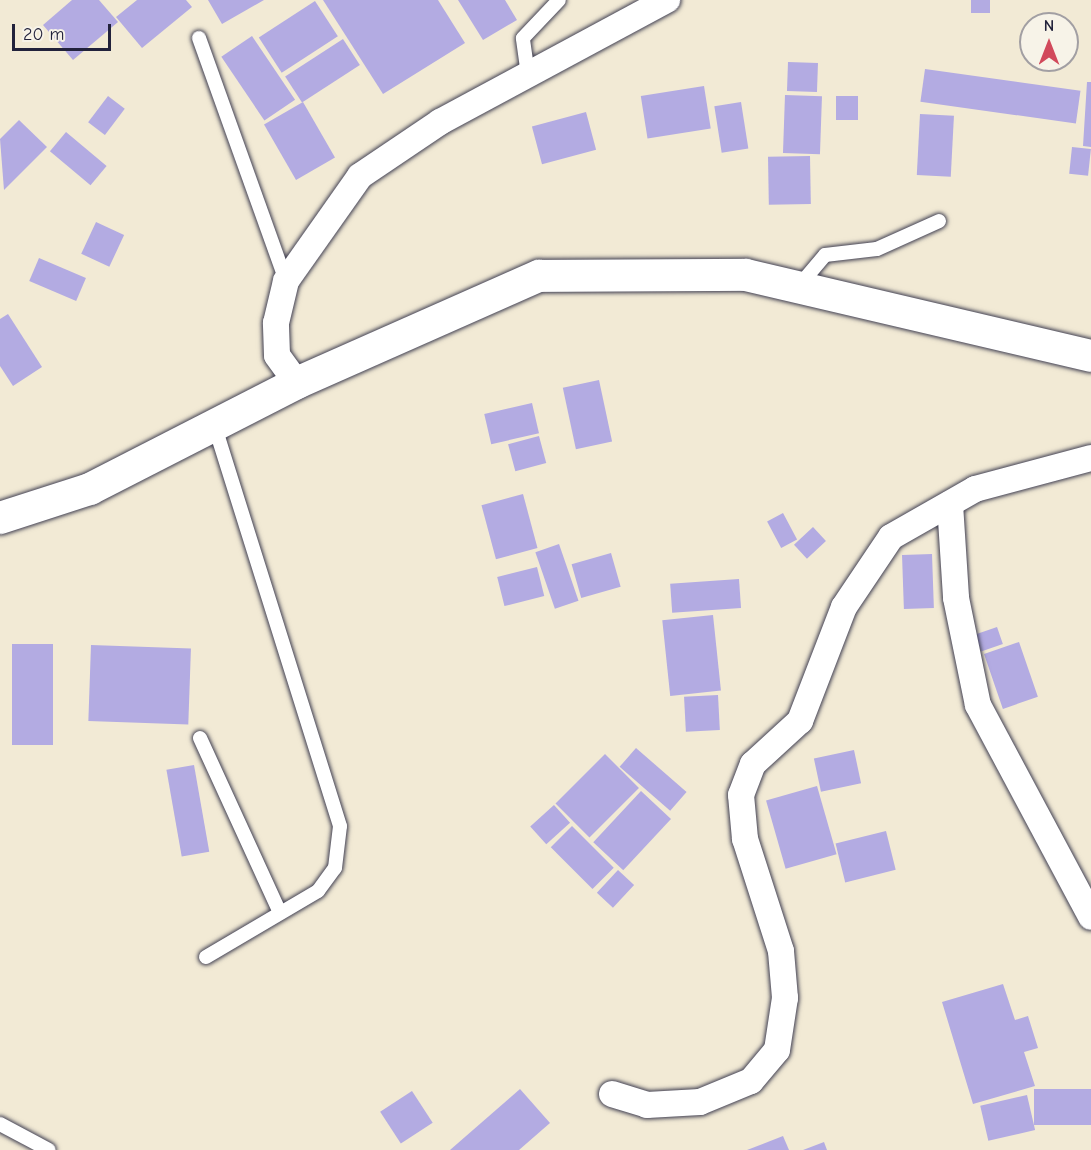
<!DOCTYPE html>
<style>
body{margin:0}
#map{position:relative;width:1091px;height:1150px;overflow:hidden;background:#f2ead5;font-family:"Comic Neue",sans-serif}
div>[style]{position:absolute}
.building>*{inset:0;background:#b3abe2;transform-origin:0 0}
.roads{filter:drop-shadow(0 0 2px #414052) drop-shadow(0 0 2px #414052)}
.service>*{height:14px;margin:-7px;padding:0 7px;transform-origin:7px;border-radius:7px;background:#fff}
.minor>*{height:26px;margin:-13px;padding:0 13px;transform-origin:13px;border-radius:13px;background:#fff}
.tertiary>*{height:32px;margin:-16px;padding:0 16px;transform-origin:16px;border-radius:16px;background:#fff}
span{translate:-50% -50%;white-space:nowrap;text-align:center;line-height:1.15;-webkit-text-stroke:6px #f7f3e8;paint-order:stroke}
.north{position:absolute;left:1019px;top:12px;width:60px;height:60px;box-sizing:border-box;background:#f7f3e8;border:2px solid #a29fa3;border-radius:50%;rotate:0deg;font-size:16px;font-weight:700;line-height:24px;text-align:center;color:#22223b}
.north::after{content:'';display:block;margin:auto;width:21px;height:27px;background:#d1495b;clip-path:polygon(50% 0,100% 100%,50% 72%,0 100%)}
.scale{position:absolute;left:12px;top:24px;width:99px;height:27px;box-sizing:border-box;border:3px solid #22223b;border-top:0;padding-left:8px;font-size:18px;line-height:21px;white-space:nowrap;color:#22223b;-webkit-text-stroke:4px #f7f3e8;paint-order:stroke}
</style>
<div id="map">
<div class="building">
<div style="clip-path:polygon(72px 0,99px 0,118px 22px,73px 60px,43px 25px)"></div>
<div style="clip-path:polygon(137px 0,186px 0,192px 7px,142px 48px,116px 17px)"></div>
<div style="clip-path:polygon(208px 0,264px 0,222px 24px)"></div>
<div style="clip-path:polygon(323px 0,438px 0,465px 43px,383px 94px)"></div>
<div style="clip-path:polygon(458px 0,505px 0,517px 20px,483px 40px)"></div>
<div style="left:971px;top:0;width:19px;height:13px"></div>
<div style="left:315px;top:1px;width:42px;height:67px;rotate:57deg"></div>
<div style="left:252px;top:36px;width:77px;height:37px;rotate:56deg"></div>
<div style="left:343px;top:39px;width:31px;height:69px;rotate:57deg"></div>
<div style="left:788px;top:62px;width:30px;height:29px;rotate:2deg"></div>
<div style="left:925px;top:69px;width:157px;height:33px;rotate:8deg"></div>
<div style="clip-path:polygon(1087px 82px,1091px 82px,1091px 147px,1083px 146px)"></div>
<div style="left:704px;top:86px;width:43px;height:64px;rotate:81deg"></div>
<div style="left:785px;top:95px;width:37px;height:58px;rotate:2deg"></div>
<div style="left:108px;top:96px;width:21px;height:33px;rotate:37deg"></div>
<div style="left:836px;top:96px;width:22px;height:24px"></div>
<div style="left:303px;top:102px;width:64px;height:45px;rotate:60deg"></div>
<div style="left:741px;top:102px;width:47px;height:27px;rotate:81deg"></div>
<div style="left:586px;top:112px;width:39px;height:56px;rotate:75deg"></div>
<div style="left:920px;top:114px;width:34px;height:61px;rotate:3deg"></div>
<div style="clip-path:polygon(19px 120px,47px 147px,4px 190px,0 139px)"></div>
<div style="left:66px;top:132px;width:53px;height:25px;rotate:40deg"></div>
<div style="left:1072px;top:147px;width:19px;height:27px;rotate:6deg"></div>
<div style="left:810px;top:156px;width:48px;height:42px;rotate:89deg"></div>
<div style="left:96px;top:222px;width:31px;height:35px;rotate:25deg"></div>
<div style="left:39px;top:258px;width:51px;height:25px;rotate:23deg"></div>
<div style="clip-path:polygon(8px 314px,42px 367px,13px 386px,0 366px,0 319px)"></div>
<div style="left:599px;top:380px;width:63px;height:37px;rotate:78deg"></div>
<div style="left:532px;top:403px;width:31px;height:49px;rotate:77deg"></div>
<div style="left:539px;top:436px;width:28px;height:32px;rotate:75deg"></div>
<div style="left:523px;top:494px;width:56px;height:43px;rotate:75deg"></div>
<div style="left:783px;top:513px;width:30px;height:18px;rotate:62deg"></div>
<div style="left:813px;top:527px;width:19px;height:26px;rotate:47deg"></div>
<div style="left:559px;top:544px;width:60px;height:25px;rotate:71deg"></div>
<div style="left:611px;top:553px;width:35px;height:41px;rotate:74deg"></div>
<div style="left:932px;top:554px;width:54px;height:30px;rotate:88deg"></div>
<div style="left:537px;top:567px;width:30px;height:41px;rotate:76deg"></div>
<div style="left:739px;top:579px;width:29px;height:69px;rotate:86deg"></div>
<div style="left:713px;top:615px;width:76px;height:51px;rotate:84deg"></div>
<div style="left:997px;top:627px;width:18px;height:23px;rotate:71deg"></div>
<div style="left:1019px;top:642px;width:58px;height:37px;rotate:71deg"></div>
<div style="left:12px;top:644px;width:41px;height:101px"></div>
<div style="left:91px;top:645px;width:100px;height:76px;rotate:2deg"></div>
<div style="left:718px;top:695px;width:35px;height:34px;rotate:87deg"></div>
<div style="left:636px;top:748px;width:67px;height:25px;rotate:41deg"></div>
<div style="left:854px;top:750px;width:34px;height:41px;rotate:78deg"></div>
<div style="left:605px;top:754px;width:48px;height:70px;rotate:45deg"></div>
<div style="left:194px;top:765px;width:88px;height:28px;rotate:80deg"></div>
<div style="left:817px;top:786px;width:71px;height:53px;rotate:74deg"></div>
<div style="left:641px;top:791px;width:41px;height:70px;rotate:43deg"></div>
<div style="left:554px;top:805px;width:24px;height:32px;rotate:48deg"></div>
<div style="left:572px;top:826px;width:59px;height:30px;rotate:45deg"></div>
<div style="left:886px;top:831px;width:40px;height:52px;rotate:76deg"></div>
<div style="left:618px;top:870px;width:22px;height:31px;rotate:43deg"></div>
<div style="clip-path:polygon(1003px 984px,1015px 1020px,1028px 1016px,1038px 1048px,1024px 1052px,1035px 1086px,973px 1104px,942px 1002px)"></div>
<div style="clip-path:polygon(520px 1089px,550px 1123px,519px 1150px,450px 1150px)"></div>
<div style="left:1091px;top:1089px;width:36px;height:57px;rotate:90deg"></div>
<div style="left:412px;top:1091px;width:38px;height:38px;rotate:57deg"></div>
<div style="left:1027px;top:1095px;width:36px;height:48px;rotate:77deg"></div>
<div style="clip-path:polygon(783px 1136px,789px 1150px,747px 1150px)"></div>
<div style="clip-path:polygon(824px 1142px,827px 1150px,803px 1150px)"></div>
</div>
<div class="roads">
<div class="service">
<div style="left:199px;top:38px;width:258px;rotate:70.3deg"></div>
<div style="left:528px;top:75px;width:37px;rotate:-98deg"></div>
<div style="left:523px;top:38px;width:52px;rotate:-46.5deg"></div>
<div style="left:798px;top:287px;width:42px;rotate:-49.8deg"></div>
<div style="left:825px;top:255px;width:52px;rotate:-6.6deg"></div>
<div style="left:877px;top:249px;width:68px;rotate:-24.3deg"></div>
<div style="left:200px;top:738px;width:192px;rotate:65.4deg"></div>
<div style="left:206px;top:957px;width:130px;rotate:-30.5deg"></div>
<div style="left:318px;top:891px;width:29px;rotate:-54deg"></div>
<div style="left:335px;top:868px;width:42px;rotate:-83.2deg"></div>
<div style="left:340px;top:826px;width:418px;rotate:-107.4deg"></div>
<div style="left:0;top:1124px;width:55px;rotate:28deg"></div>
</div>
<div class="minor">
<div style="left:297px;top:383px;width:34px;rotate:-126deg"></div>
<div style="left:277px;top:355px;width:32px;rotate:-92deg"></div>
<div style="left:276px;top:323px;width:43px;rotate:-76.6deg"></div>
<div style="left:286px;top:281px;width:128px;rotate:-54.8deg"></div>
<div style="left:360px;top:176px;width:97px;rotate:-34deg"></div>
<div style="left:440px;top:122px;width:258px;rotate:-28.3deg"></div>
<div style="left:950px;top:504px;width:94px;rotate:86.3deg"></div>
<div style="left:956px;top:598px;width:109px;rotate:78.4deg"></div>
<div style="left:978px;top:705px;width:240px;rotate:61.9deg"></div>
<div style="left:612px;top:1094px;width:37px;rotate:17deg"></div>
<div style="left:647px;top:1105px;width:53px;rotate:-3.2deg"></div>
<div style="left:700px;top:1102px;width:55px;rotate:-22.4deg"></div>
<div style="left:751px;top:1081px;width:40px;rotate:-50deg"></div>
<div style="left:777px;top:1050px;width:53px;rotate:-81.3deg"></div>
<div style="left:785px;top:998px;width:47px;rotate:-94.9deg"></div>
<div style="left:781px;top:951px;width:118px;rotate:-107.8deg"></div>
<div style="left:745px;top:839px;width:44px;rotate:-95.2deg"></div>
<div style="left:741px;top:795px;width:33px;rotate:-69deg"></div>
<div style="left:753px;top:764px;width:64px;rotate:-42.5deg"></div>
<div style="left:800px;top:721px;width:122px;rotate:-68.9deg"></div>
<div style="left:844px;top:607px;width:84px;rotate:-56.1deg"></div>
<div style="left:891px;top:537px;width:97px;rotate:-29.7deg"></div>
<div style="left:975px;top:489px;width:120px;rotate:-15deg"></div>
</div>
<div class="tertiary">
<div style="left:0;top:518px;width:95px;rotate:-17.9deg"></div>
<div style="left:90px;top:489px;width:233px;rotate:-27.1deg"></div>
<div style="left:297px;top:383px;width:265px;rotate:-23.9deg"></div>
<div style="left:539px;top:276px;width:207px;rotate:-0.3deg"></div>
<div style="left:746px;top:275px;width:354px;rotate:13.2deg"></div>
</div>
</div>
<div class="north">N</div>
<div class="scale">20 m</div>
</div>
